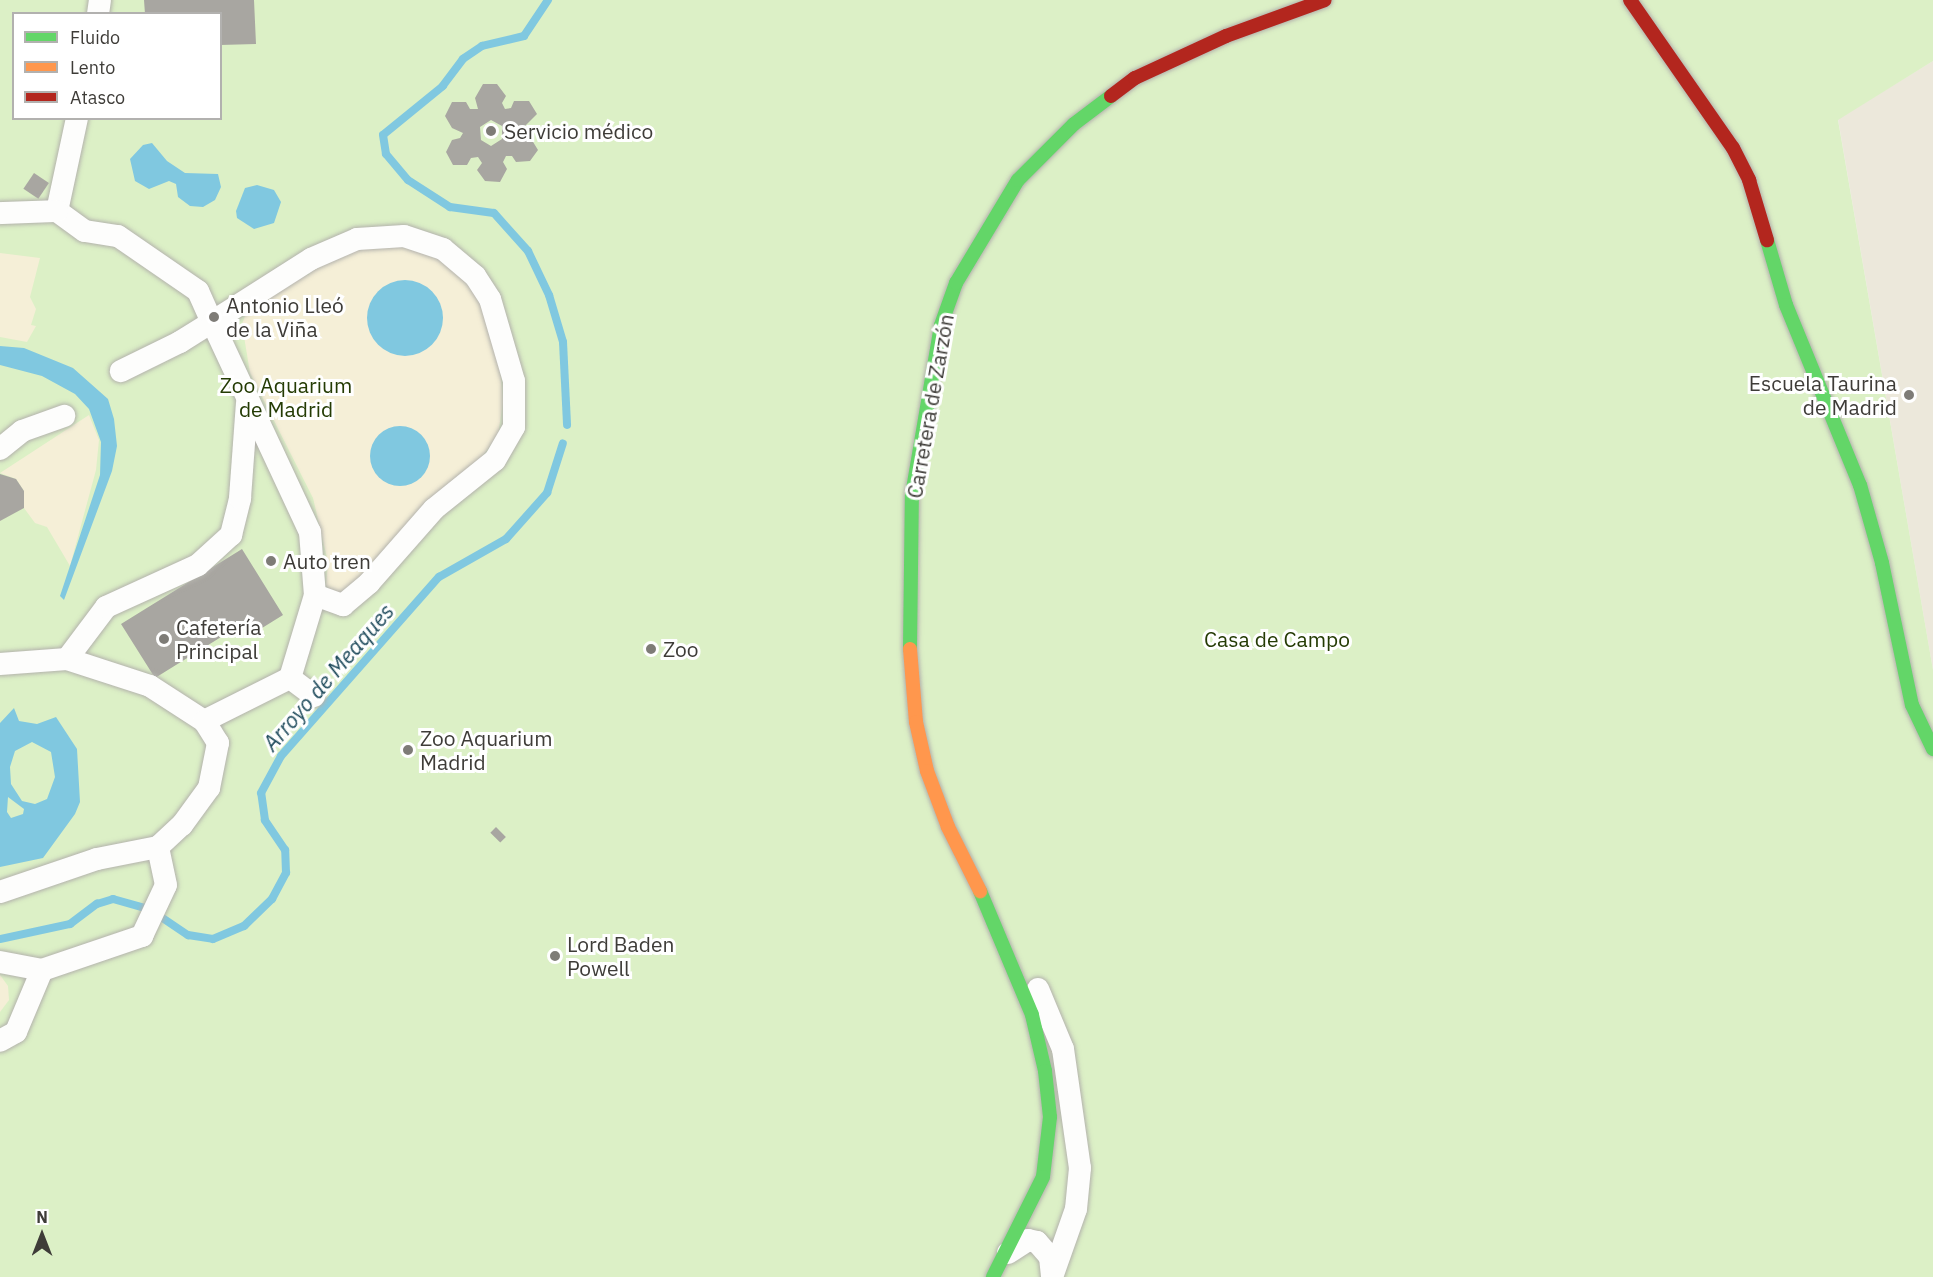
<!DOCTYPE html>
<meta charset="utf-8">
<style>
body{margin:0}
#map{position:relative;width:1933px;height:1277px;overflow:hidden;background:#f4f3ec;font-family:"IBM Plex Sans",sans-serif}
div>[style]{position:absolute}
.built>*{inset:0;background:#ece8db}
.green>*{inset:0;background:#dcf0c6}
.sand>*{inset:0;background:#f5efd7}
.water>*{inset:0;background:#80c8e0}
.round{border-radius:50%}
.stream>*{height:8px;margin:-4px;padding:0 4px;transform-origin:4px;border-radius:4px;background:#80c8e0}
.building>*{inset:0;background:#a8a6a1;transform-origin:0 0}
.roads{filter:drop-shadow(0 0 2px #b3b2ac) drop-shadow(0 0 2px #b3b2ac)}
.street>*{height:22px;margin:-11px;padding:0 11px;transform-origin:11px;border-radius:11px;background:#fdfdfc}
.fast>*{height:14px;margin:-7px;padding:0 7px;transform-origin:7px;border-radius:7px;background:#63d668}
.slow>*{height:14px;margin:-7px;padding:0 7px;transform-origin:7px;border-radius:7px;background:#ff974d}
.jam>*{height:14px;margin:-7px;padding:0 7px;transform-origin:7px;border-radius:7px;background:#b3261e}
.dots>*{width:16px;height:16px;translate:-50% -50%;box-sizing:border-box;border:3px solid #fff;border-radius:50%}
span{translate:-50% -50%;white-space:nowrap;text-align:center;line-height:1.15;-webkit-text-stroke:6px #fff;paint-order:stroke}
.poi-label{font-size:21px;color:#3e3c38}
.left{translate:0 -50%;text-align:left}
.right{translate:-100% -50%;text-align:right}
.park-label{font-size:21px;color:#243b04}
.street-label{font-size:21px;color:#3e3c38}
.water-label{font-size:22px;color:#1e4a5b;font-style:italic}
.legend{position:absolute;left:12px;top:12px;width:210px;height:108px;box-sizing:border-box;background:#fff;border:2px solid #b2b1af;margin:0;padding:8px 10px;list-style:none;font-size:18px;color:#3e3c38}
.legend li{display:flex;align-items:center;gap:12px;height:30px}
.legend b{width:30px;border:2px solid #b2b1af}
.north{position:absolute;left:12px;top:1205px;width:60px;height:60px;-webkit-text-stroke:4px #fff;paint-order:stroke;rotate:0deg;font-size:16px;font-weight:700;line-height:24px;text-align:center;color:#3e3c38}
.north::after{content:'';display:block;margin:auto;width:21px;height:27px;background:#3e3c38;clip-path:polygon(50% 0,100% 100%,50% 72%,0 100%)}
</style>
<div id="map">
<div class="built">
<div style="clip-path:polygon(1933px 61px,1933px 670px,1838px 119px)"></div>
</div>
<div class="green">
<div style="clip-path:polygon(evenodd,0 0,1933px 0,1933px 61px,1838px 120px,1933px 670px,1933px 1277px,0 1277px,0 0,14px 14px,220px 14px,220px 118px,14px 118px,14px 14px)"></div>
</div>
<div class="sand">
<div style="clip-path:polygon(412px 246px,443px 260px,474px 286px,499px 359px,503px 402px,498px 435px,478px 462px,363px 578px,336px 598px,326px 585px,328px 562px,313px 498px,250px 373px,242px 324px,249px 306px,293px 277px,309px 275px,310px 270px,354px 249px)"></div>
<div style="clip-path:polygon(0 253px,40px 258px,30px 297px,36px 309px,31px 325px,36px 326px,27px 342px,0 337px)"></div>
<div style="clip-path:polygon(89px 415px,99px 440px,96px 470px,70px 566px,47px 527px,35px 523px,24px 508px,24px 491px,16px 479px,0 473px)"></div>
<div style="clip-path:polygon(0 975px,8px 986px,9px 1000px,0 1012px)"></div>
</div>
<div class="water">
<div style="clip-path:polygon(152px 143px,167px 161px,185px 173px,218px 174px,221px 187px,215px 200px,203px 207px,190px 206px,178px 197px,176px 184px,169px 181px,149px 189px,135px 181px,130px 159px,143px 145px)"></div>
<div style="clip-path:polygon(257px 185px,274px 190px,281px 202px,274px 223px,254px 229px,237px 218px,236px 211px,245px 188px)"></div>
<div class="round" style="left:367px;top:280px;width:76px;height:76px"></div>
<div style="clip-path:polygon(0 346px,24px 348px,73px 368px,108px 399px,114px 419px,117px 446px,112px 471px,64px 600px,60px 596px,100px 475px,101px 442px,89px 409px,75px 394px,42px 376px,0 365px)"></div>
<div class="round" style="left:370px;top:426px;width:60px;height:60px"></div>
<div style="clip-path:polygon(evenodd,14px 708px,19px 721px,37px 724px,56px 717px,77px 749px,80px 802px,75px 814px,43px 858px,0 867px,0 723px,14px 708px,32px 742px,51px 752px,55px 777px,47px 799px,35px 804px,22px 801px,11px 784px,10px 767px,15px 751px,32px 742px,14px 708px,8px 797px,24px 809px,23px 814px,11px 818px,7px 812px,8px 797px)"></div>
</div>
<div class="stream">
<div style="left:548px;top:0;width:43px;rotate:123.7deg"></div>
<div style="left:524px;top:36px;width:43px;rotate:166.6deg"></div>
<div style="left:482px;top:46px;width:23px;rotate:146deg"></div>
<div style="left:463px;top:59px;width:34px;rotate:127deg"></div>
<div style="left:443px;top:86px;width:77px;rotate:140.8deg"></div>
<div style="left:383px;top:135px;width:19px;rotate:81deg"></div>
<div style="left:386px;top:154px;width:34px;rotate:50deg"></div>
<div style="left:408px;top:180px;width:50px;rotate:32.7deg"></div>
<div style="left:450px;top:207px;width:44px;rotate:7.8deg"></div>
<div style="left:494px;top:213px;width:51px;rotate:48.2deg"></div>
<div style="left:528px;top:251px;width:49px;rotate:64.5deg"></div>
<div style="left:549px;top:295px;width:49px;rotate:73.4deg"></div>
<div style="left:563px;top:342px;width:83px;rotate:87.2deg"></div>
<div style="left:164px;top:919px;width:29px;rotate:34deg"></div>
<div style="left:188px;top:935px;width:25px;rotate:9deg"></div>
<div style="left:213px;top:939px;width:34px;rotate:-23deg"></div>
<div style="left:244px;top:926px;width:39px;rotate:-44deg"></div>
<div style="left:272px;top:899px;width:30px;rotate:-62deg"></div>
<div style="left:286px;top:873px;width:23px;rotate:-92deg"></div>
<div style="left:285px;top:850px;width:36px;rotate:-124deg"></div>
<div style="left:265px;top:820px;width:27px;rotate:-98deg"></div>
<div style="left:261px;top:793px;width:42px;rotate:-61.6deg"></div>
<div style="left:281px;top:756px;width:239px;rotate:-48.6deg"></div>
<div style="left:439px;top:577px;width:77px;rotate:-29.6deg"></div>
<div style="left:506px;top:539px;width:62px;rotate:-48.3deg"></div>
<div style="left:547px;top:493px;width:52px;rotate:-72.3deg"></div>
<div style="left:0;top:939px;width:72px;rotate:-12.1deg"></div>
<div style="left:70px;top:924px;width:34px;rotate:-37deg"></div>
<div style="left:97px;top:904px;width:17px;rotate:-17deg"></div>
<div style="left:113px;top:899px;width:41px;rotate:15.8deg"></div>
</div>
<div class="building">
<div style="clip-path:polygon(144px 0,254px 0,256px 44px,220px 45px,220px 14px,145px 14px)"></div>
<div style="clip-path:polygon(evenodd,483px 84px,497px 84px,506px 96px,502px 103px,505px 109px,511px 108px,514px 101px,529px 101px,537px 114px,519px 132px,523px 138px,530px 137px,538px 150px,530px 161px,516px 162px,512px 156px,506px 156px,503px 162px,507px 169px,500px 182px,485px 181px,477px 170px,482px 163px,478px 157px,471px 158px,467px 165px,453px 165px,446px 152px,452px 140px,460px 138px,463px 133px,452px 128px,445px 116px,452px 102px,466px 102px,470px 109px,478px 109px,475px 98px,483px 84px,491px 120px,502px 126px,502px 139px,491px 146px,481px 140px,480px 127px,491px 120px)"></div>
<div style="left:34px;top:173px;width:18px;height:19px;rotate:34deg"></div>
<div style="clip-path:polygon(0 474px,16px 479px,24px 491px,24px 508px,0 521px)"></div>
<div style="clip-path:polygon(242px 549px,283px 615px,249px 636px,242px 624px,155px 678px,121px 624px)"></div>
<div style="left:496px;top:827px;width:14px;height:8px;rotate:45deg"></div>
</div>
<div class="roads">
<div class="street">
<div style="left:98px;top:14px;width:14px;rotate:-82deg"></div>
<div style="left:77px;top:118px;width:95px;rotate:102.1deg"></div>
<div style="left:57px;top:211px;width:34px;rotate:36deg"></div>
<div style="left:85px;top:231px;width:33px;rotate:9deg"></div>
<div style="left:118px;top:236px;width:97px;rotate:34.5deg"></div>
<div style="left:198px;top:291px;width:34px;rotate:66deg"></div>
<div style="left:212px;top:322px;width:38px;rotate:148deg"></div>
<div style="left:180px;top:342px;width:66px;rotate:153.8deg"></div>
<div style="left:0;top:213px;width:57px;rotate:-2deg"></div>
<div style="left:0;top:449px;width:28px;rotate:-39deg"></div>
<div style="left:22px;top:431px;width:45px;rotate:-19.7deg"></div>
<div style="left:67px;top:659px;width:65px;rotate:-53.1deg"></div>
<div style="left:106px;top:607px;width:101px;rotate:-24.5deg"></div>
<div style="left:198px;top:565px;width:45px;rotate:-42.3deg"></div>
<div style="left:231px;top:535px;width:38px;rotate:-76deg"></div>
<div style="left:240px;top:498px;width:95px;rotate:-85.8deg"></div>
<div style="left:0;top:664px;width:67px;rotate:-4.3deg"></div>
<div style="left:67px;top:659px;width:87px;rotate:18deg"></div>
<div style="left:150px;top:686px;width:64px;rotate:32.9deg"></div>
<div style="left:314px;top:696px;width:30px;rotate:-143deg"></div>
<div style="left:290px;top:678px;width:87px;rotate:-73.2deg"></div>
<div style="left:315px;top:595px;width:30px;rotate:20deg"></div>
<div style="left:343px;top:605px;width:34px;rotate:-40deg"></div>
<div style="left:369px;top:583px;width:98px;rotate:-48.7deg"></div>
<div style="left:434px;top:509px;width:78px;rotate:-38.8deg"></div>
<div style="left:495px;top:460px;width:38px;rotate:-60deg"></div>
<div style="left:514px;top:427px;width:46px;rotate:-90deg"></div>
<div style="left:514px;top:381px;width:85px;rotate:-106.3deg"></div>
<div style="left:490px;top:299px;width:27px;rotate:-123deg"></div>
<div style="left:475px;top:276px;width:42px;rotate:-139.8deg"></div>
<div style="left:443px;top:249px;width:41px;rotate:-161.6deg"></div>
<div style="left:404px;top:236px;width:47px;rotate:176.3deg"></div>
<div style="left:357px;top:239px;width:50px;rotate:156.5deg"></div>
<div style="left:311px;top:259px;width:117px;rotate:147.5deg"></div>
<div style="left:212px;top:322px;width:232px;rotate:65deg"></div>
<div style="left:310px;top:532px;width:63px;rotate:85.5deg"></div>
<div style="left:0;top:892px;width:102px;rotate:-18.8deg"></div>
<div style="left:97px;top:859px;width:62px;rotate:-11.1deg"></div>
<div style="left:0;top:962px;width:43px;rotate:10.8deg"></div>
<div style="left:42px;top:970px;width:67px;rotate:112.8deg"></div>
<div style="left:16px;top:1032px;width:18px;rotate:151deg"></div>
<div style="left:42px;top:970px;width:106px;rotate:-18.8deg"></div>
<div style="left:142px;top:936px;width:56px;rotate:-64.8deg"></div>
<div style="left:166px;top:885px;width:39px;rotate:-102deg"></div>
<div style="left:158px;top:847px;width:33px;rotate:-43deg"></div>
<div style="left:182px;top:825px;width:46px;rotate:-53.9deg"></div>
<div style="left:209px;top:788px;width:46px;rotate:-78.7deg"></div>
<div style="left:218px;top:743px;width:26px;rotate:-122deg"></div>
<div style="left:204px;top:721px;width:96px;rotate:-26.6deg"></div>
<div style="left:1038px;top:989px;width:65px;rotate:67.4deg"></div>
<div style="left:1063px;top:1049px;width:120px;rotate:81.9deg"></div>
<div style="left:1080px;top:1168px;width:41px;rotate:95.6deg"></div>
<div style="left:1076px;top:1209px;width:72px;rotate:109.4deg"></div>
<div style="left:1008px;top:1253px;width:24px;rotate:-33deg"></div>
<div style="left:1028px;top:1240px;width:9px;rotate:13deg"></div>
<div style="left:1037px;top:1242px;width:20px;rotate:49deg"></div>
<div style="left:1050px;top:1257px;width:20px;rotate:84deg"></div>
</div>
<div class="fast">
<div style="left:1767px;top:240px;width:68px;rotate:73.7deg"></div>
<div style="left:1786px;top:305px;width:195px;rotate:67.7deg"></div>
<div style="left:1860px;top:485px;width:81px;rotate:74.2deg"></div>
<div style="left:1882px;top:563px;width:145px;rotate:78.1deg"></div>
<div style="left:1912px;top:705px;width:49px;rotate:64.5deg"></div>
<div style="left:910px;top:649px;width:154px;rotate:-89.3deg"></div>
<div style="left:912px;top:495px;width:172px;rotate:-80.3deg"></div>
<div style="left:941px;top:325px;width:45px;rotate:-70.3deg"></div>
<div style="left:956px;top:283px;width:120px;rotate:-59deg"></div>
<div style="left:1018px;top:180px;width:79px;rotate:-45deg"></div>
<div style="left:1074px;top:124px;width:46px;rotate:-37.1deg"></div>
<div style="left:980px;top:891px;width:134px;rotate:67.2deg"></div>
<div style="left:1032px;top:1015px;width:57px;rotate:76.9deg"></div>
<div style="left:1045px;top:1071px;width:46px;rotate:83.8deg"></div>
<div style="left:1050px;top:1117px;width:60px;rotate:96.7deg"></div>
<div style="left:1043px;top:1177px;width:112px;rotate:116.6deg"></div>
</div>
<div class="slow">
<div style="left:910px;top:649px;width:73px;rotate:85.3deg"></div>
<div style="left:916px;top:722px;width:50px;rotate:77.3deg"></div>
<div style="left:927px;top:771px;width:60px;rotate:69.4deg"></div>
<div style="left:948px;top:827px;width:72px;rotate:63.4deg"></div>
</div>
<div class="jam">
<div style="left:1630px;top:0;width:180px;rotate:55.2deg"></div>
<div style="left:1733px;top:148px;width:36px;rotate:63deg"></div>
<div style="left:1749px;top:180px;width:63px;rotate:73.3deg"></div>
<div style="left:1111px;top:96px;width:30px;rotate:-37deg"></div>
<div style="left:1135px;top:78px;width:100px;rotate:-24.8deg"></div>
<div style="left:1226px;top:36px;width:105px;rotate:-20deg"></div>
</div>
</div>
<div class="dots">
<div style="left:491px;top:131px;background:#7e7c77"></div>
<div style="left:214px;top:317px;background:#7e7c77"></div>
<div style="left:1909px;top:395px;background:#7e7c77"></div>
<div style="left:271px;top:561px;background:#7e7c77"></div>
<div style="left:164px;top:639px;background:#7e7c77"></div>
<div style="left:651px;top:649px;background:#7e7c77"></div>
<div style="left:408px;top:750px;background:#7e7c77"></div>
<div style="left:555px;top:956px;background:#7e7c77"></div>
</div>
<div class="poi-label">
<span class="left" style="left:504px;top:131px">Servicio médico</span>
<span class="left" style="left:226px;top:317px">Antonio Lleó<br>de la Viña</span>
<span class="right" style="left:1897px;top:395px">Escuela Taurina<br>de Madrid</span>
<span class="left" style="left:283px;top:561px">Auto tren</span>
<span class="left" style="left:176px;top:639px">Cafetería<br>Principal</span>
<span class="left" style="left:663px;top:649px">Zoo</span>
<span class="left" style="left:420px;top:750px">Zoo Aquarium<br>Madrid</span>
<span class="left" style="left:567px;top:956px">Lord Baden<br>Powell</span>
</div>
<div class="park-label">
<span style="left:286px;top:397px">Zoo Aquarium<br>de Madrid</span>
<span style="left:1277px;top:639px">Casa de Campo</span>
</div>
<div class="street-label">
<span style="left:930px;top:406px;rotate:-80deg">Carretera de Zarzón</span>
</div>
<div class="water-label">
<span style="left:328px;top:677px;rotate:-49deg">Arroyo de Meaques</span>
</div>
<ul class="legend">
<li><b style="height:8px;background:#63d668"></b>Fluido</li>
<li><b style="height:8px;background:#ff974d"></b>Lento</li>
<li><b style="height:8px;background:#b3261e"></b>Atasco</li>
</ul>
<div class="north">N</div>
</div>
